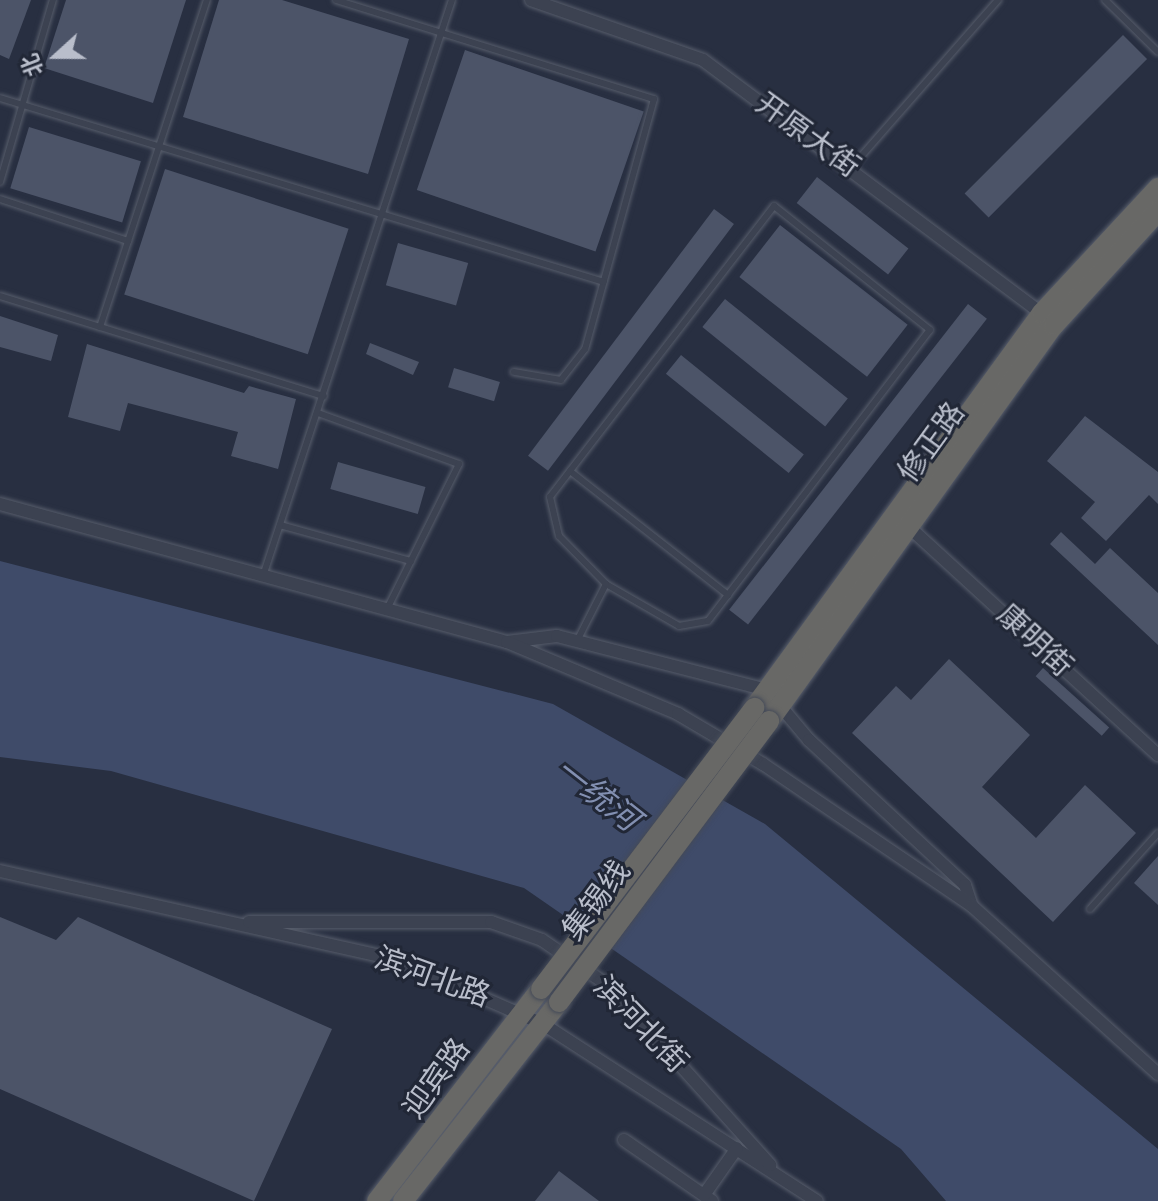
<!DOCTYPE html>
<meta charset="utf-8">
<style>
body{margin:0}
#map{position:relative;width:1158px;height:1201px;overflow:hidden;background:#282f41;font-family:"Sofia Sans Condensed","Noto Sans SC",sans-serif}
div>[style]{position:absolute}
.water>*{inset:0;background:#3f4b69}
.building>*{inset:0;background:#4c5468;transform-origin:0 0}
.roads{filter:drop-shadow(0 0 2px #575d6b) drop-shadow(0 0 2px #575d6b)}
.service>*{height:6px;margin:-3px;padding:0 3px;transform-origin:3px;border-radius:3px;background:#3c4251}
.minor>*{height:12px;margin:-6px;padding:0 6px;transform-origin:6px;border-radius:6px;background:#3c4251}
.trunk>*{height:20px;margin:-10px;padding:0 10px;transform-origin:10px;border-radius:10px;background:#686866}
.bridges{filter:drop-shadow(0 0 2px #444a58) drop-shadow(0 0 2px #444a58)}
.trunk-bridge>*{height:20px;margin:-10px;padding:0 10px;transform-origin:10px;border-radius:10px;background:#686866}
span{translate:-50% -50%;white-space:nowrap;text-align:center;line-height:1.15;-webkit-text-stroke:6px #212736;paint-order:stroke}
.street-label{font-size:30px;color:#b9becb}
.water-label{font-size:32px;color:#828fb1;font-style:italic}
.north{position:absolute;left:16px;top:16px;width:80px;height:80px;-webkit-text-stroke:6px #212736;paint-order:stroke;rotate:249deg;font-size:22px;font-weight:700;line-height:32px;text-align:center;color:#b9becb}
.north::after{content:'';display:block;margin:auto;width:28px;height:36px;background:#b9becb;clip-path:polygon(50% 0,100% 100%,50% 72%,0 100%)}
</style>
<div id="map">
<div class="water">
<div style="clip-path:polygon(0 561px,553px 704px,765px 824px,1158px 1149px,1158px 1201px,946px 1201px,901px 1149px,524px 888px,111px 771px,0 757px)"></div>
</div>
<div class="building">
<div style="clip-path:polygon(0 0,31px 0,9px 59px,0 55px)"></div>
<div style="clip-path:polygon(66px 0,186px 0,153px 103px,44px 68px)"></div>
<div style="clip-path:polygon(219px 0,282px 0,409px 39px,368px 174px,183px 117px)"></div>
<div style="left:1123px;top:35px;width:34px;height:224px;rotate:45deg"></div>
<div style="left:465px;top:50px;width:189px;height:148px;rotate:19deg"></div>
<div style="left:29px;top:127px;width:117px;height:64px;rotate:17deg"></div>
<div style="left:165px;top:169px;width:193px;height:132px;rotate:18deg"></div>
<div style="left:817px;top:177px;width:116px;height:33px;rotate:38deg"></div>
<div style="left:714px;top:209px;width:25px;height:309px;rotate:37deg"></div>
<div style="left:780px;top:225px;width:162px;height:66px;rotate:38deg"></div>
<div style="left:398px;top:243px;width:73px;height:44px;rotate:16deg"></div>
<div style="left:725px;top:299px;width:158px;height:36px;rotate:39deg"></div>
<div style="left:968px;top:304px;width:24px;height:388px;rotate:38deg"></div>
<div style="clip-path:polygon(0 316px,58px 335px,51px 361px,0 347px)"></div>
<div style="clip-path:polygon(370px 343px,419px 362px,413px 375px,366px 354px)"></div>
<div style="clip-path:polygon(87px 344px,244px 393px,249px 386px,296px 399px,278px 469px,231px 456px,238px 432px,128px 403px,120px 431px,68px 417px)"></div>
<div style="left:681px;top:355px;width:158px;height:24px;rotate:39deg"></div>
<div style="left:454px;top:368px;width:48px;height:20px;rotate:17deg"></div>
<div style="clip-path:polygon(1085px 416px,1158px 472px,1158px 504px,1149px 495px,1106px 541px,1081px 518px,1095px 502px,1047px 461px)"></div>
<div style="left:338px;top:462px;width:91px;height:28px;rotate:16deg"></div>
<div style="clip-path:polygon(1061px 532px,1095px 564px,1110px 548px,1158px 593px,1158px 645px,1050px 544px)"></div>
<div style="clip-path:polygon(949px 659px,1030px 735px,982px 787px,1036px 838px,1085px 785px,1136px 833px,1053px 922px,852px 733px,896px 686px,911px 700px)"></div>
<div style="left:1043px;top:668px;width:89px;height:11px;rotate:42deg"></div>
<div style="clip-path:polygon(1158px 856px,1158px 905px,1134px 883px)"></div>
<div style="clip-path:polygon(0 917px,56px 940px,78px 917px,332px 1029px,254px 1201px,0 1089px)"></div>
<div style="clip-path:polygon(559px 1171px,599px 1201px,535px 1201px)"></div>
</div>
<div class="roads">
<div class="service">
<div style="left:336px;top:0;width:333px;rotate:17.3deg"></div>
<div style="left:654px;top:99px;width:259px;rotate:105.4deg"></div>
<div style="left:585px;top:349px;width:39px;rotate:128deg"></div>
<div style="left:561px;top:380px;width:48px;rotate:-170.3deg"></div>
<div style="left:1105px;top:0;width:74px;rotate:44.5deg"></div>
<div style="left:0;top:98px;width:631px;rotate:16.94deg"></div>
<div style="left:850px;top:169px;width:225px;rotate:-48.8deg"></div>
<div style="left:0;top:182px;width:190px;rotate:-73.8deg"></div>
<div style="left:0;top:199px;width:135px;rotate:18.2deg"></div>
<div style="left:0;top:296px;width:339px;rotate:17.2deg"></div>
<div style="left:100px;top:327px;width:344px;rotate:-71.9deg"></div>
<div style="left:318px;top:413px;width:150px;rotate:19.9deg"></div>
<div style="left:459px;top:464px;width:160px;rotate:116.4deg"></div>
<div style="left:570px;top:471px;width:201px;rotate:38.1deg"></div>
<div style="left:280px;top:525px;width:136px;rotate:15.4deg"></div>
<div style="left:264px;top:573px;width:603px;rotate:-71.84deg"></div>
<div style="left:577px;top:641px;width:64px;rotate:-63deg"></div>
<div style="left:606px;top:584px;width:84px;rotate:29.9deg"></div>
<div style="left:679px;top:626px;width:29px;rotate:-10deg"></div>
<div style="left:708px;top:621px;width:366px;rotate:-52.7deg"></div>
<div style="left:930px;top:330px;width:199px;rotate:-141.5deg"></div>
<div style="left:774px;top:206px;width:367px;rotate:127.6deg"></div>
<div style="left:550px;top:497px;width:40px;rotate:77deg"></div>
<div style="left:559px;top:536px;width:67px;rotate:45.6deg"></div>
<div style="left:1090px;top:909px;width:102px;rotate:-48.2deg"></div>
</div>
<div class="minor">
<div style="left:531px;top:0;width:182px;rotate:19.2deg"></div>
<div style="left:703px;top:60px;width:429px;rotate:36.8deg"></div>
<div style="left:0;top:504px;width:525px;rotate:15.23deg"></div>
<div style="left:507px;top:642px;width:50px;rotate:-6.8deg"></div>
<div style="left:557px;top:636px;width:217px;rotate:14.4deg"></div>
<div style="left:767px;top:690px;width:65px;rotate:50deg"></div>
<div style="left:809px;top:740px;width:213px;rotate:42.9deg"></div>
<div style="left:965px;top:885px;width:22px;rotate:72deg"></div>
<div style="left:909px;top:527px;width:338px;rotate:42.5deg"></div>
<div style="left:507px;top:642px;width:186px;rotate:22.8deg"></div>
<div style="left:678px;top:714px;width:99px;rotate:30.5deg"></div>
<div style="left:763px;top:764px;width:253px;rotate:34.2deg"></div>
<div style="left:972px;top:906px;width:251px;rotate:42.1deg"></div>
<div style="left:0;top:871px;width:404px;rotate:12.6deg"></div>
<div style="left:394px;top:959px;width:163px;rotate:23.6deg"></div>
<div style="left:543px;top:1024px;width:326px;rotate:32.9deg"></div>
<div style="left:249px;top:922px;width:242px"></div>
<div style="left:491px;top:922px;width:54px;rotate:19.4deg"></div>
<div style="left:542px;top:940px;width:81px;rotate:34.5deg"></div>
<div style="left:609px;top:986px;width:241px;rotate:48deg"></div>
<div style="left:624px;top:1140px;width:107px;rotate:34.7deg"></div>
<div style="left:704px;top:1195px;width:57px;rotate:-54.9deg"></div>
</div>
<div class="trunk">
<div style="left:754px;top:708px;width:489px;rotate:-53.9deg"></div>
<div style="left:1042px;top:313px;width:171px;rotate:-47.1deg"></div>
<div style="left:769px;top:721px;width:488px;rotate:-54.3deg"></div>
<div style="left:1054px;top:325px;width:154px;rotate:-47.6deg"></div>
<div style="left:377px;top:1201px;width:268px;rotate:-52.3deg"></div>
<div style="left:403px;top:1201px;width:253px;rotate:-51.9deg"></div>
</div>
</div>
<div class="bridges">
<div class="trunk-bridge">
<div style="left:541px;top:989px;width:353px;rotate:-52.8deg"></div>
<div style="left:559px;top:1002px;width:351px;rotate:-53.2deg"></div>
</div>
</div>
<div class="street-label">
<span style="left:807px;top:136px;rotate:36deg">开原大街</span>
<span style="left:932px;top:443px;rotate:-54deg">修正路</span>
<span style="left:1034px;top:641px;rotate:43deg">康明街</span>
<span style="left:597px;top:901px;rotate:-53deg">集锡线</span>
<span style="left:432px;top:978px;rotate:20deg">滨河北路</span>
<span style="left:640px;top:1025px;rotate:46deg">滨河北街</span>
<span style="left:437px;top:1079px;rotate:-54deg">迎宾路</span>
</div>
<div class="water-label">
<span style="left:596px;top:796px;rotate:38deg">一统河</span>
</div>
<div class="north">北</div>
</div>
